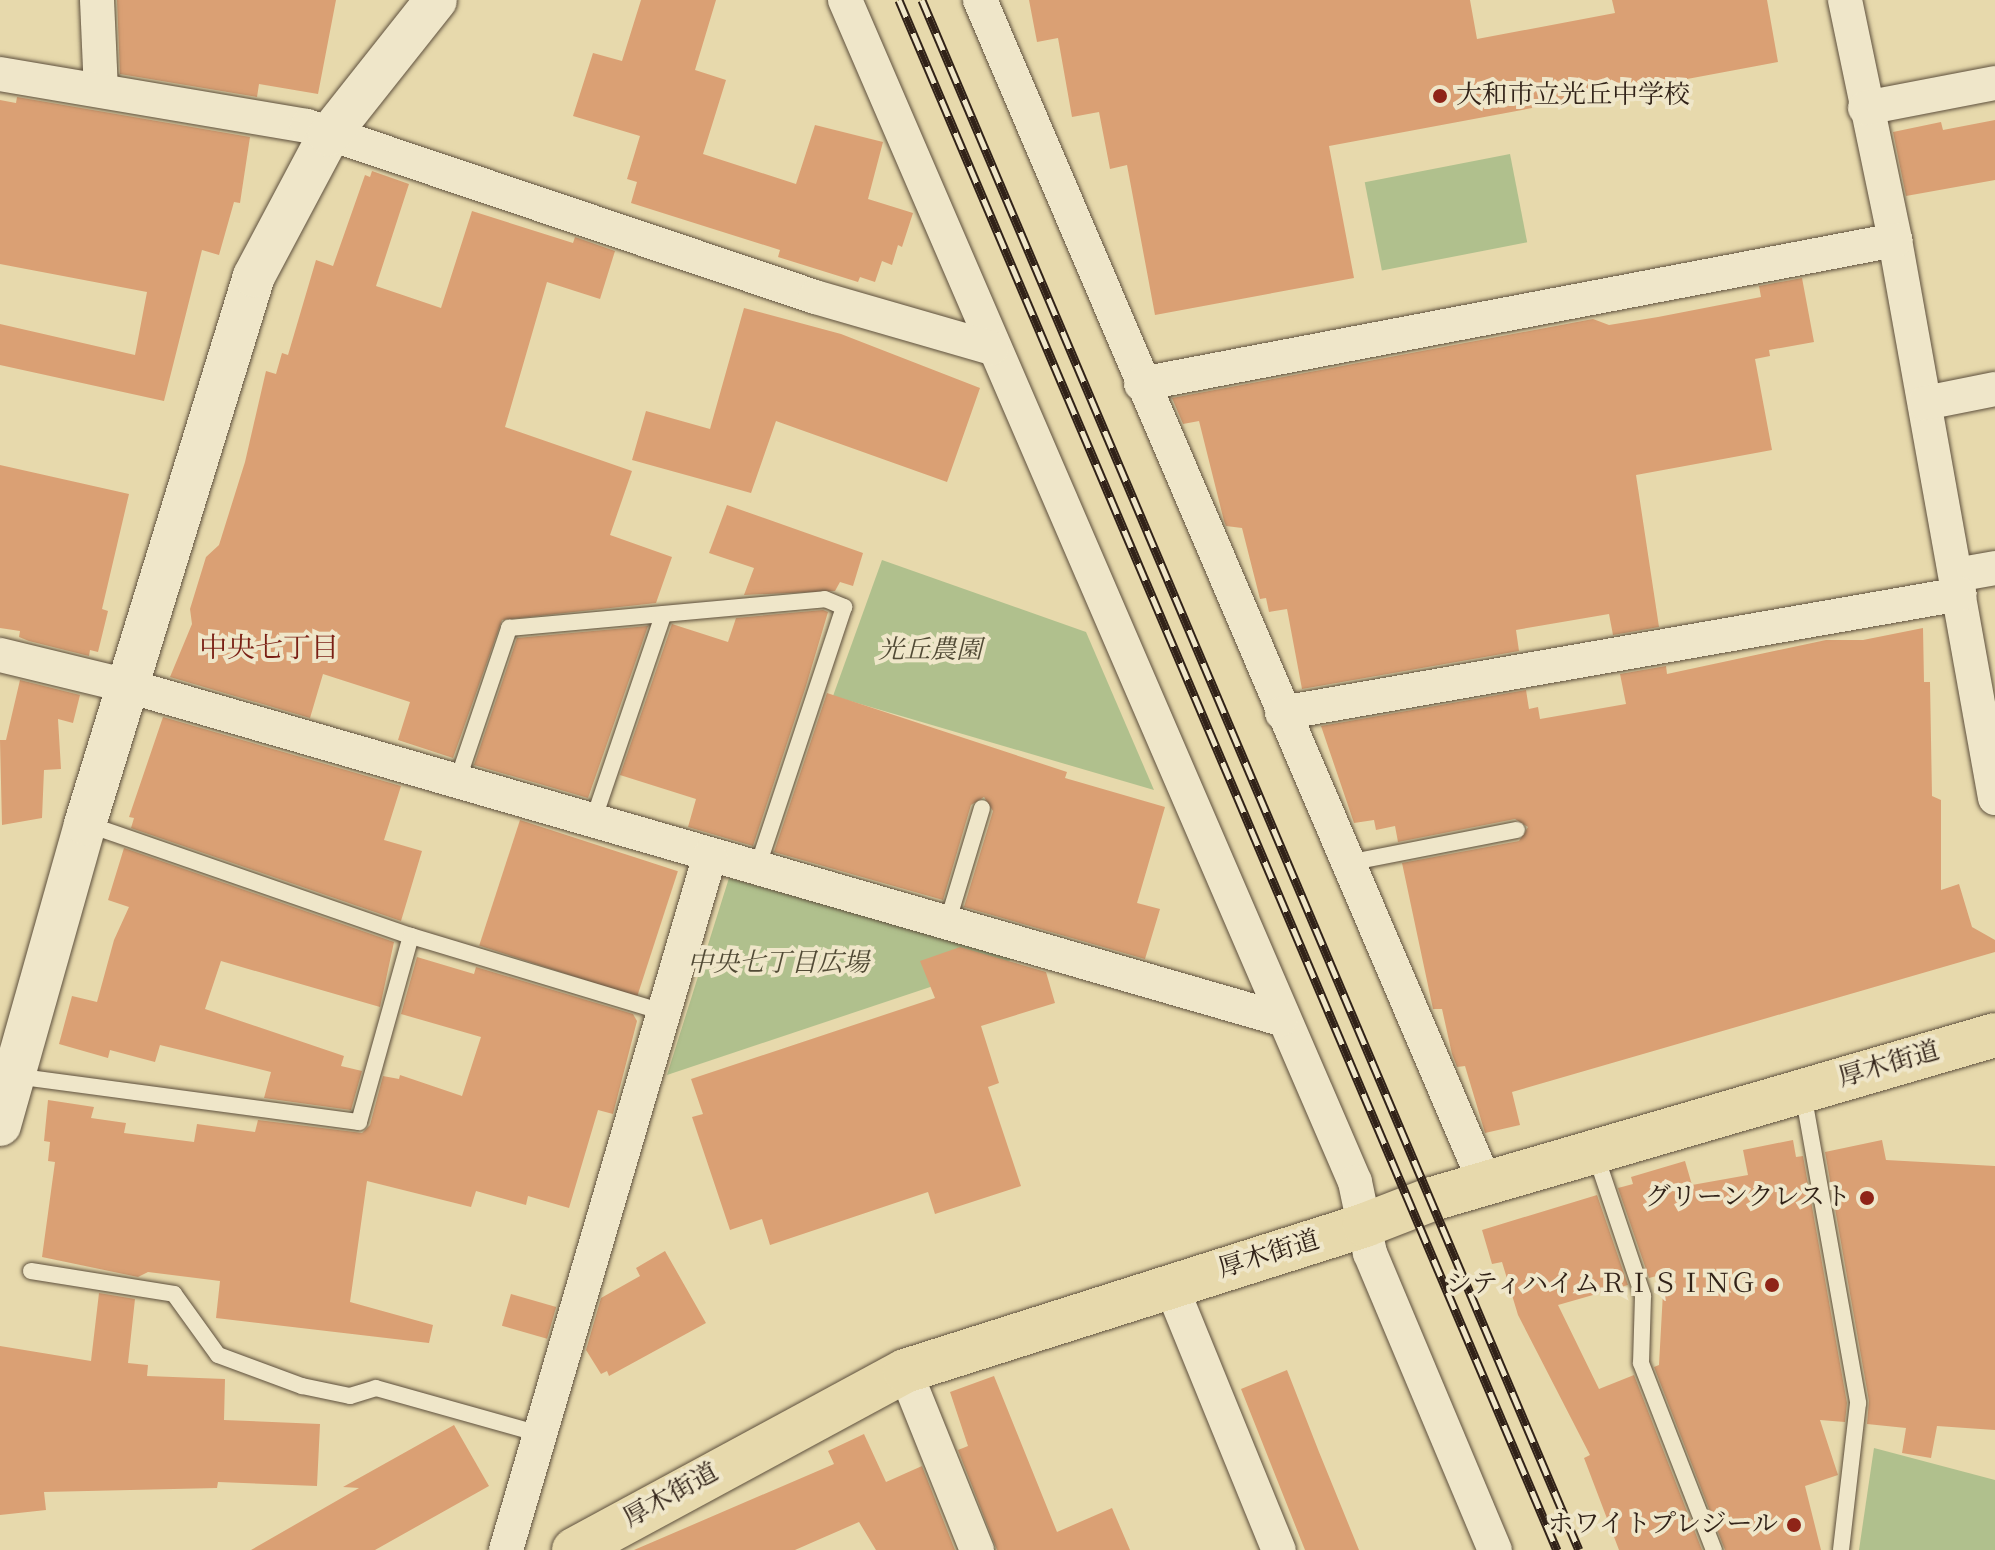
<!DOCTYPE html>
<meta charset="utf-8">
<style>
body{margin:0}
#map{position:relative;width:1995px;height:1550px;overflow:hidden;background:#e7d9ac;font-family:"Libre Bodoni","Noto Serif JP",serif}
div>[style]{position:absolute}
.green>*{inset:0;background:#b0c08d;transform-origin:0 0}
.building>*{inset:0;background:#daa074;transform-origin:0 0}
.roads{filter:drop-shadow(0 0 2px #5e503d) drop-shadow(0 0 2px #5e503d)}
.service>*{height:16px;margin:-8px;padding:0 8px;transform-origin:8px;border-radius:8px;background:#efe6c9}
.minor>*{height:34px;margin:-17px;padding:0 17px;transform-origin:17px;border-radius:17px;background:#efe6c9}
.tertiary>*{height:42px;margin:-21px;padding:0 21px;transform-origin:21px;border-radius:21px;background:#efe6c9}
.primary>*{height:44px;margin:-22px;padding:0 22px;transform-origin:22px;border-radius:22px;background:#e7d9ac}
.rail>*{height:9px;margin-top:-4.5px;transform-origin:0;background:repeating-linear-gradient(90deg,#efe6c9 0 18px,#312218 0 36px);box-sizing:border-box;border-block:2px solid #312218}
.dots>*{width:22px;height:22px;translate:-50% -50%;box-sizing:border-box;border:4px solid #efe6c9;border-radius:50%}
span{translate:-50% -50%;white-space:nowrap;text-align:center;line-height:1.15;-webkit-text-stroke:8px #efe6c9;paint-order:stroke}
.poi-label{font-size:26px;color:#312218}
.left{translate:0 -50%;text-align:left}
.right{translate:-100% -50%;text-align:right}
.park-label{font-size:26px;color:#514a35;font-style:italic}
.street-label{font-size:26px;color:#312218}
.neighbourhood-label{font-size:28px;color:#7a1f14}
</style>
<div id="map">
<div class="green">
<div style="left:1510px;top:154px;width:90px;height:148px;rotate:79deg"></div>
<div style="clip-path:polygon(882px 560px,1086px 632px,1154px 790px,833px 696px)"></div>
<div style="clip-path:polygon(729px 878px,1017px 958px,667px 1075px)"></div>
<div style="clip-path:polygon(1874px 1448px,1995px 1480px,1995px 1550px,1859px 1550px)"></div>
</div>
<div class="building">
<div style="clip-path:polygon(117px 0,336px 0,318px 94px,259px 84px,257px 97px,120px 74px)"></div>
<div style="clip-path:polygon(641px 0,716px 0,695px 70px,726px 80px,703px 154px,796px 184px,815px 125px,883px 142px,868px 199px,913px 213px,902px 247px,898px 245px,892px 265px,882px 261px,875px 282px,860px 277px,858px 282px,778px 257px,780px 250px,631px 203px,637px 182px,627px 179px,640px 136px,573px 116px,593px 53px,622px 61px)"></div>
<div style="clip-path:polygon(1029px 0,1470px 0,1477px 39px,1615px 13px,1612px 0,1767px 0,1778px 62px,1329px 146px,1354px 278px,1155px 315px,1127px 165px,1110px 169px,1099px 112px,1072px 117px,1058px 38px,1037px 42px)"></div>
<div style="clip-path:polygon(17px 97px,250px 137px,240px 203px,234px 202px,219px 255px,202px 250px,164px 401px,0 365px,0 324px,135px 355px,147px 292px,0 264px,0 100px,16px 103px)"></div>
<div style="clip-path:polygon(1995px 120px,1995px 180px,1906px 196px,1893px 132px,1941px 122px,1943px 130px)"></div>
<div style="clip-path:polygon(372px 171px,409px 184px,376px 286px,441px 308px,472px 211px,573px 243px,575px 237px,615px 251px,600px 299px,547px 282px,505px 427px,632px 471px,610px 535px,672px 557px,656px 603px,502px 620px,453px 758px,398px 740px,410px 702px,323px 674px,310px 718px,170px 677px,192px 624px,190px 609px,206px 557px,219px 545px,245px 462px,266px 371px,276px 374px,282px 353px,288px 355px,316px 260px,333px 266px,365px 175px,370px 177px)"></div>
<div style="clip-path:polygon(1802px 278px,1814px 342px,1769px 350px,1770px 356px,1755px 359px,1772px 450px,1636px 475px,1659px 627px,1613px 635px,1609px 614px,1516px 630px,1519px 651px,1302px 689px,1287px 609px,1269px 612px,1266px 598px,1260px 599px,1242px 528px,1226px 526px,1224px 521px,1199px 421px,1183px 424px,1172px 398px,1593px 319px,1609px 325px,1658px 317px,1761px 297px,1759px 286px)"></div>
<div style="clip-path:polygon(744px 308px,841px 334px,980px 388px,947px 482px,776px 421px,751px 493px,632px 460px,646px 411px,710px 429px)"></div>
<div style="clip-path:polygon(0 465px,129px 494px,102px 609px,108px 611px,98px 652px,90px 650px,89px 656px,29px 641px,19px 637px,20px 631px,0 628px)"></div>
<div style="clip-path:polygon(727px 505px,863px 553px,853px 586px,840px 582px,835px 591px,744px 595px,754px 568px,709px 553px)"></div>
<div style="clip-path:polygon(823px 610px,828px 612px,806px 686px,753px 846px,688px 827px,696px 799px,620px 775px,672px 624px,728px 642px,736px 618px)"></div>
<div style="clip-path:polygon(648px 626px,588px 798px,474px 765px,517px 638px)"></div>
<div style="clip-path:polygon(1923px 628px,1924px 682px,1930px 682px,1932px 796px,1941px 800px,1941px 890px,1959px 884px,1972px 927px,1995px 940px,1995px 952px,1512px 1092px,1520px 1125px,1485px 1133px,1465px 1066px,1457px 1067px,1452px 1054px,1442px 1009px,1433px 1009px,1402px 863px,1519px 841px,1528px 827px,1515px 819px,1398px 842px,1395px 826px,1376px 830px,1374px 820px,1354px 823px,1321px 726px,1526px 690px,1529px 709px,1538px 707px,1540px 719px,1626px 704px,1620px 674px,1666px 666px,1667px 674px,1826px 640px,1863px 640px)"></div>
<div style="clip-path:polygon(20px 680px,80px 695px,73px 723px,58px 719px,61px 769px,44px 770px,42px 818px,2px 825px,0 740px,6px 740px)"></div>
<div style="clip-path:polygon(827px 693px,1067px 772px,1065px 778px,1165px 807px,1137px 903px,1160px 909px,1145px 959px,964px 907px,993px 811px,984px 797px,971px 805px,943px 900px,774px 852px)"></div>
<div style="clip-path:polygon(163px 717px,401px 786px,384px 840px,422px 851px,401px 921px,131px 828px,134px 818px,129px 817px)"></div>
<div style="left:520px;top:820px;width:166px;height:132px;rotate:18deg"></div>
<div style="clip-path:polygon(124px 848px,394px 942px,380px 1007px,221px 961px,205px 1009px,344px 1056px,341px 1066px,362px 1071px,351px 1110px,264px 1098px,271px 1072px,160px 1045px,155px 1062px,110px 1050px,108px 1058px,59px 1044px,72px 996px,97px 1002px,114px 940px,129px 907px,108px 900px)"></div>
<div style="clip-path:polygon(960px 947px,1046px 972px,1055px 1003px,981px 1026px,999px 1083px,988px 1087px,1021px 1186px,935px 1214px,928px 1192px,770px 1245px,762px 1219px,730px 1230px,692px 1117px,703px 1114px,691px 1079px,935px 998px,920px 961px)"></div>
<div style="clip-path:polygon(417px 957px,474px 974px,476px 967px,633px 1014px,637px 1021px,613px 1114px,598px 1110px,569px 1208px,528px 1196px,526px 1205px,476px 1191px,471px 1207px,367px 1181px,350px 1302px,433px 1325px,429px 1343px,216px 1318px,220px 1281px,148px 1272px,138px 1277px,42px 1257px,55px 1162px,48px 1161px,50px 1142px,44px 1141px,48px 1100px,94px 1107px,91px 1118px,126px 1123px,124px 1133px,194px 1142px,197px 1124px,255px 1132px,258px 1120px,362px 1133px,370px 1125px,383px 1076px,399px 1079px,400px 1075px,462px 1096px,481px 1037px,401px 1014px)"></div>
<div style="clip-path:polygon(1793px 1140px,1796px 1157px,1803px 1156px,1847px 1403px,1845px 1422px,1820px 1420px,1838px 1475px,1805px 1486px,1821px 1550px,1725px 1550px,1654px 1367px,1659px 1365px,1664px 1274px,1649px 1278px,1618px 1188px,1633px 1184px,1631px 1177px,1685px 1161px,1692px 1185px,1748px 1175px,1743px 1150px)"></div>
<div style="clip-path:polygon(1882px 1140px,1886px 1160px,1995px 1166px,1995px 1430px,1937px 1426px,1931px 1458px,1902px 1453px,1906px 1428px,1867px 1424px,1869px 1401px,1825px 1152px)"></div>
<div style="clip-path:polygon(1597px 1195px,1628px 1285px,1558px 1305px,1599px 1389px,1634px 1375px,1702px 1550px,1619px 1550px,1584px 1458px,1590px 1455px,1518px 1315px,1502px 1262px,1492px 1264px,1482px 1230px)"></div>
<div style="clip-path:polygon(665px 1251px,706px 1323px,609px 1376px,607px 1371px,601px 1374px,586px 1350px,601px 1298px,640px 1276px,636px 1268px)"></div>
<div style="clip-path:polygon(99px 1293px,135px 1299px,128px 1363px,148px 1365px,147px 1376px,225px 1379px,224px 1420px,320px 1424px,317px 1486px,218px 1482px,217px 1488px,44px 1492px,46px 1510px,0 1515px,0 1346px,91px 1361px)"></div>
<div style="left:511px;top:1294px;width:47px;height:33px;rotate:16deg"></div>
<div style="clip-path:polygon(1287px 1370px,1319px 1452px,1359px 1550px,1305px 1550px,1241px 1389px)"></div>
<div style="clip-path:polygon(994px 1376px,1057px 1532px,1112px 1508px,1130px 1550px,997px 1550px,958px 1450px,968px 1446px,950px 1392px)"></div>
<div style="clip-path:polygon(454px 1425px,489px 1486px,375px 1550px,251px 1550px,359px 1488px,343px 1487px)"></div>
<div style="clip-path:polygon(864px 1434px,886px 1482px,922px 1466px,955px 1550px,876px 1550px,859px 1522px,795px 1550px,634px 1550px,834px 1464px,828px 1451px)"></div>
</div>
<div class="roads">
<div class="service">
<div style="left:457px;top:782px;width:163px;rotate:-71.3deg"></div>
<div style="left:509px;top:628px;width:317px;rotate:-5.2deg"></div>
<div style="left:825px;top:599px;width:21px;rotate:23deg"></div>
<div style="left:844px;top:607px;width:276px;rotate:108.4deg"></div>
<div style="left:593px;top:821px;width:218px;rotate:-71.2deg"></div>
<div style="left:87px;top:824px;width:343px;rotate:19.1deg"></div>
<div style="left:411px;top:936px;width:266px;rotate:16.8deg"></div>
<div style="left:1347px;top:863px;width:173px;rotate:-11deg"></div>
<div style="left:947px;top:924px;width:121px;rotate:-73.2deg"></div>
<div style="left:14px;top:1076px;width:348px;rotate:7.6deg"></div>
<div style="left:359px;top:1122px;width:193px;rotate:-74.4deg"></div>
<div style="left:1803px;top:1093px;width:315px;rotate:79.9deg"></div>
<div style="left:1858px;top:1403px;width:148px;rotate:96.6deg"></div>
<div style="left:1595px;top:1153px;width:151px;rotate:71.4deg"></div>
<div style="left:1643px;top:1296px;width:67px;rotate:91.7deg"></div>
<div style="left:1641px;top:1363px;width:201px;rotate:68.7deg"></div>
<div style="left:31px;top:1271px;width:145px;rotate:9.1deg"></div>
<div style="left:174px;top:1294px;width:75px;rotate:54.2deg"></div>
<div style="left:218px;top:1355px;width:90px;rotate:20.3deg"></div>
<div style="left:302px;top:1386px;width:49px;rotate:11.8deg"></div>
<div style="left:350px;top:1396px;width:27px;rotate:-17deg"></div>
<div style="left:376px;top:1388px;width:170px;rotate:15.7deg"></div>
</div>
<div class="minor">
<div style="left:97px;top:0;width:90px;rotate:87.5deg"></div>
<div style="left:845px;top:0;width:1287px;rotate:66.66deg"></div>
<div style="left:1355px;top:1182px;width:73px;rotate:78.1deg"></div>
<div style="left:1370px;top:1253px;width:322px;rotate:67.2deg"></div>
<div style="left:980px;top:0;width:1286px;rotate:66.88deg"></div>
<div style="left:1845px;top:0;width:245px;rotate:78.2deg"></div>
<div style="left:1895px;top:240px;width:567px;rotate:79.84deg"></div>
<div style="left:0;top:74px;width:311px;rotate:9.6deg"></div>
<div style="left:307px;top:126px;width:536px;rotate:18.6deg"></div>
<div style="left:815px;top:297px;width:184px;rotate:16.1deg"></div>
<div style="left:1865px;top:108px;width:132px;rotate:-10.9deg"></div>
<div style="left:1141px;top:384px;width:768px;rotate:-10.81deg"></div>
<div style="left:1925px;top:403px;width:71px;rotate:-11.3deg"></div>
<div style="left:1956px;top:575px;width:40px;rotate:-10deg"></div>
<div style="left:0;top:655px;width:132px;rotate:13.6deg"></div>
<div style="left:128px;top:686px;width:1200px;rotate:16.11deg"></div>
<div style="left:1282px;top:713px;width:688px;rotate:-9.95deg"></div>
<div style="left:1171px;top:1286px;width:285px;rotate:67.8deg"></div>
<div style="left:905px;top:1371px;width:193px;rotate:68.1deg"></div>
<div style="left:506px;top:1550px;width:724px;rotate:-73.64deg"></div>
</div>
<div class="tertiary">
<div style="left:0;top:1125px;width:313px;rotate:-74.2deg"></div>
<div style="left:85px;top:824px;width:573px;rotate:-72.86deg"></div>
<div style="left:254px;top:276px;width:160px;rotate:-62deg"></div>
<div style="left:329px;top:135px;width:172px;rotate:-51.6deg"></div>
</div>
<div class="primary">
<div style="left:574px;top:1550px;width:376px;rotate:-28.4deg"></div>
<div style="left:905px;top:1371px;width:483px;rotate:-17.6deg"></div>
<div style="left:1365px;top:1225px;width:72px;rotate:-21.2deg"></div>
<div style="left:1432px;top:1199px;width:586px;rotate:-16.24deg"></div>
</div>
</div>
<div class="rail">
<div style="left:899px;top:0;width:1684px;rotate:67deg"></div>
<div style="left:922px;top:0;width:1683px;rotate:67.03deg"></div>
</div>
<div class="dots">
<div style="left:1440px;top:96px;background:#8f2418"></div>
<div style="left:1867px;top:1198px;background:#8f2418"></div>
<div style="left:1772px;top:1285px;background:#8f2418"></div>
<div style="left:1794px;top:1525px;background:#8f2418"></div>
</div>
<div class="poi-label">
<span class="left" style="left:1456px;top:96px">大和市立光丘中学校</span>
<span class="right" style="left:1851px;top:1198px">グリーンクレスト</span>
<span class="right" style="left:1756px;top:1285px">シティハイムＲＩＳＩＮＧ</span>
<span class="right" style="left:1778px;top:1525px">ホワイトプレジール</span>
</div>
<div class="park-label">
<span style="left:930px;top:651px">光丘農園</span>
<span style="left:778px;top:964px">中央七丁目広場</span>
</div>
<div class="street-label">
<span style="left:1889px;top:1065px;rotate:-16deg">厚木街道</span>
<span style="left:1269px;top:1255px;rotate:-17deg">厚木街道</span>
<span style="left:671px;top:1496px;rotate:-29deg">厚木街道</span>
</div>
<div class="neighbourhood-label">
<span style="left:269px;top:649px">中央七丁目</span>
</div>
</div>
